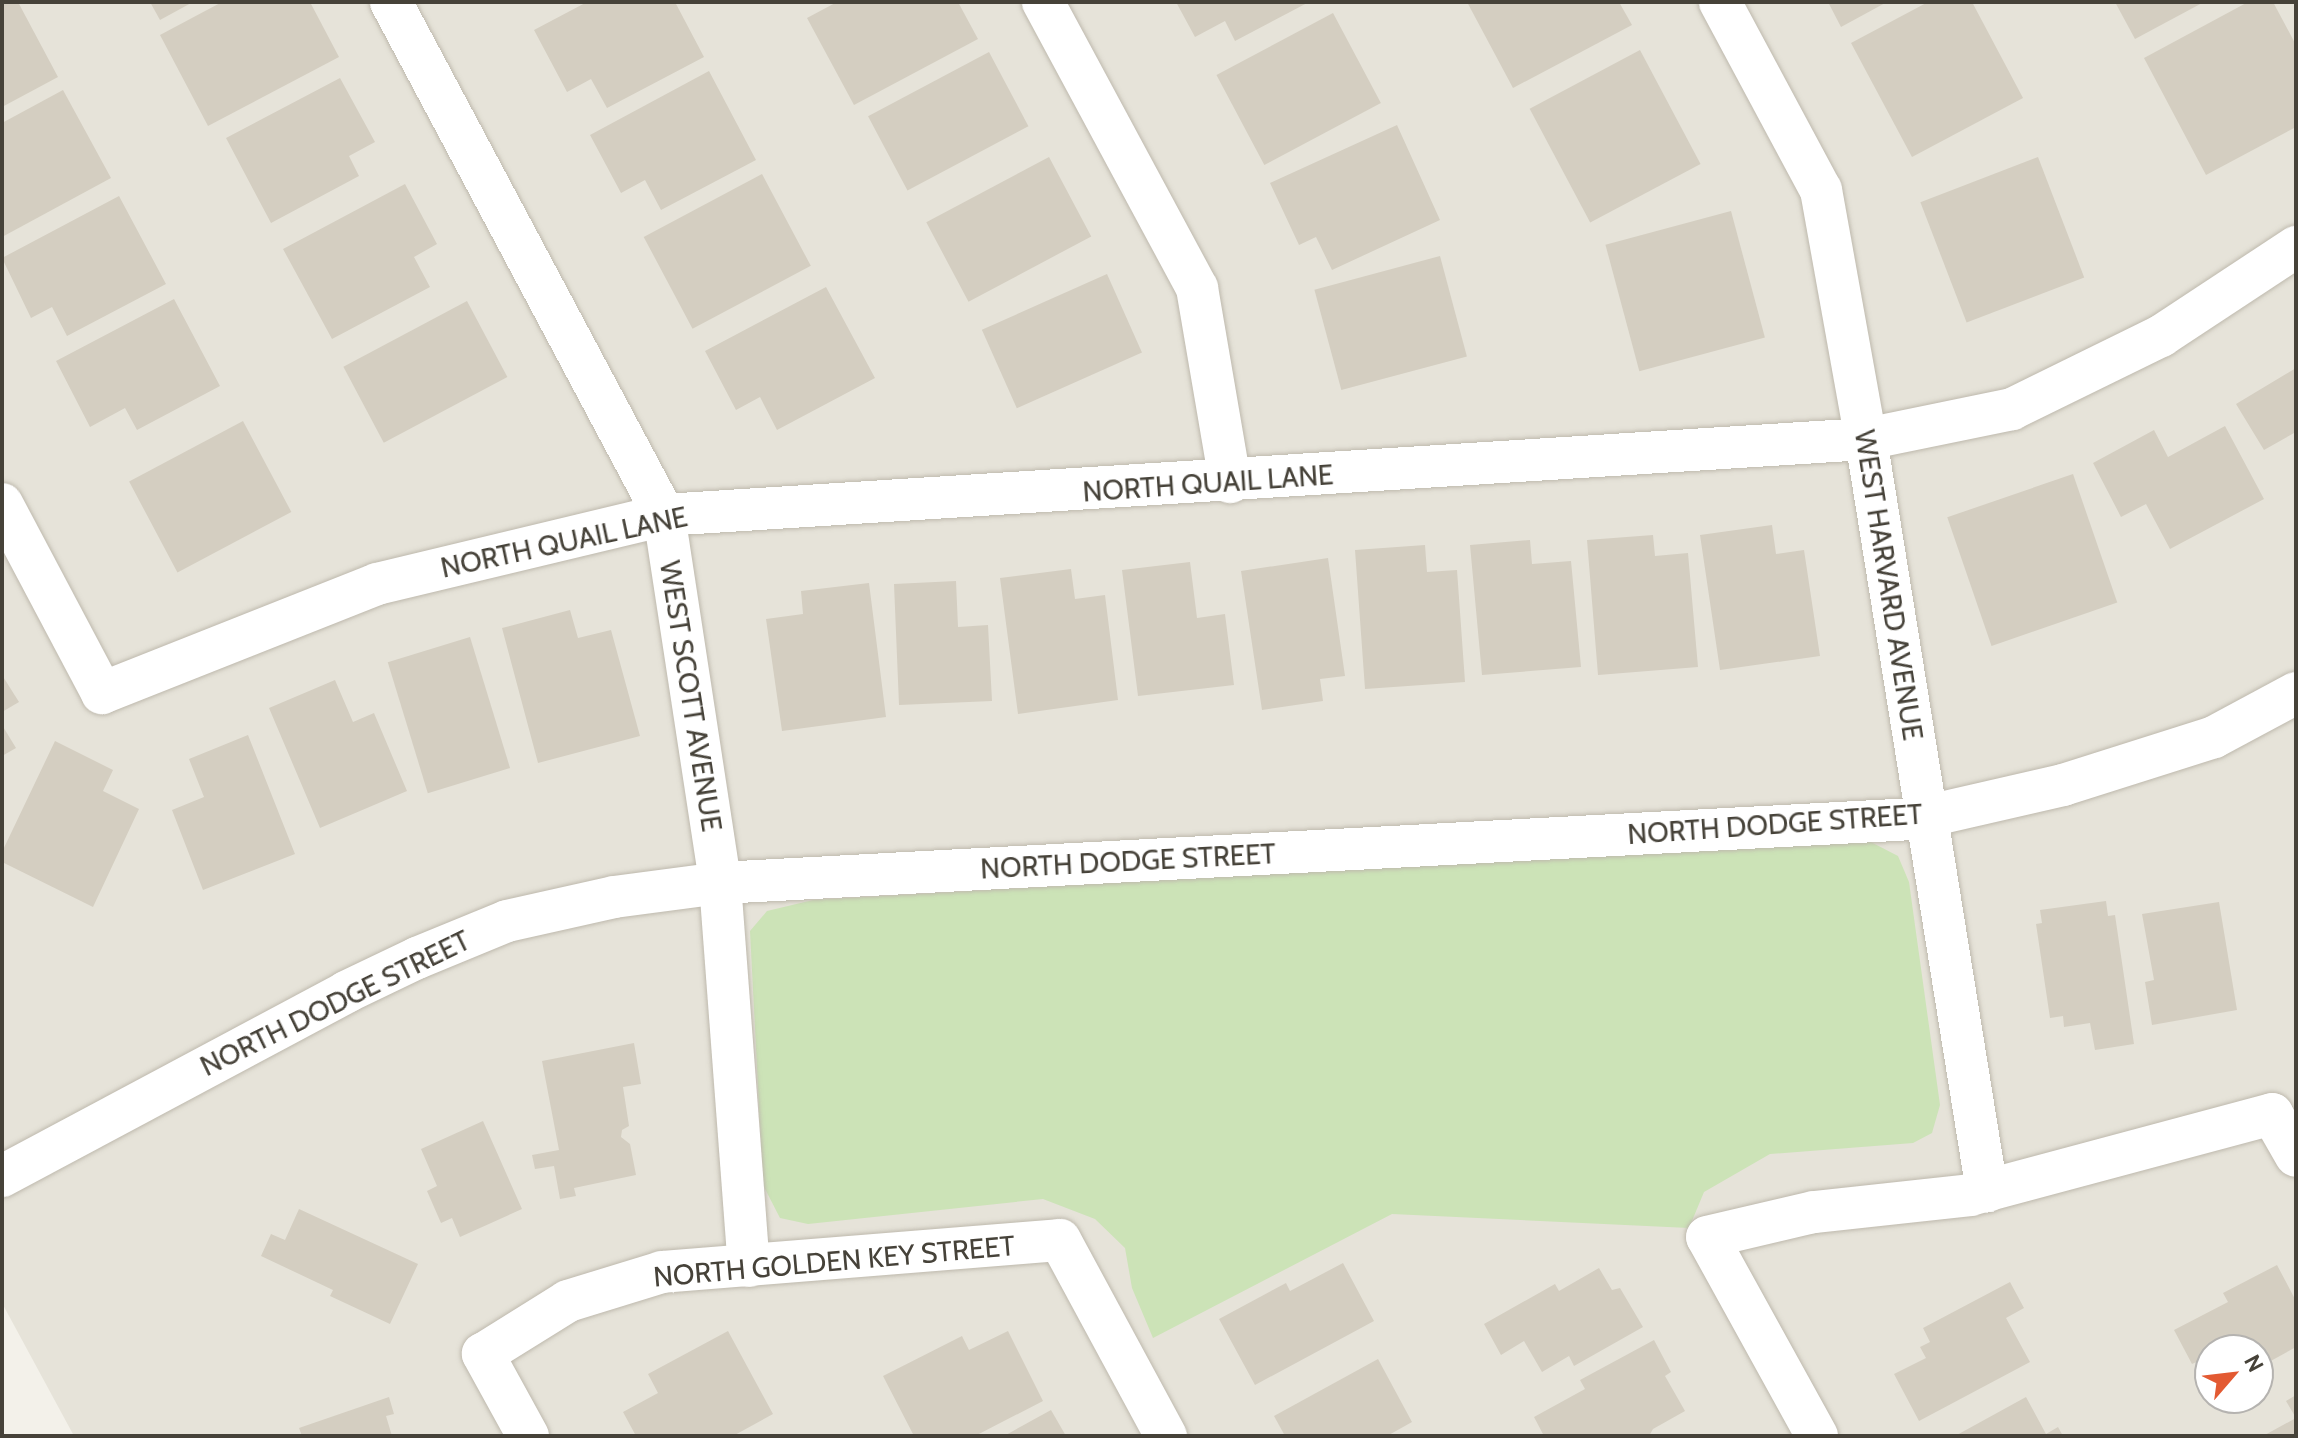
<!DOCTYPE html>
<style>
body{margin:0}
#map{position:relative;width:2298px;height:1438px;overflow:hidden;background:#f3f1ea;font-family:Cabin,sans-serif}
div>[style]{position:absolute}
.residential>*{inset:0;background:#e6e3d9}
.green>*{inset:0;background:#cce3b7}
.building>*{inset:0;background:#d4cec1;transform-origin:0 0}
.roads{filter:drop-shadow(0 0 2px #beb9ad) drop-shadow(0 0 2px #beb9ad)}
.minor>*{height:42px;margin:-21px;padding:0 21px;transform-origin:21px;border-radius:21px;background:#fff}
span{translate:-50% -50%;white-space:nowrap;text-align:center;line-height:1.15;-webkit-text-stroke:8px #fff;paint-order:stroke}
.street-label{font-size:28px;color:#464239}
.frame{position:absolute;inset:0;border:4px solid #464239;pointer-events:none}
.north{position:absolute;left:2194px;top:1334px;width:80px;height:80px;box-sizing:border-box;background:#fff;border:2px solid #b5b3b0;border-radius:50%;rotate:62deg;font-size:22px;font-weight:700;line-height:32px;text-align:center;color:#464239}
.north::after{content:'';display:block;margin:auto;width:28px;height:36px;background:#e35a32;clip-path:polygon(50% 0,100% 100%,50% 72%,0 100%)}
</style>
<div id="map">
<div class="residential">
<div style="clip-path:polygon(evenodd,2px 2px,2296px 2px,2296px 1436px,74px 1436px,2px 1303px,2px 2px,2210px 1350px,2258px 1350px,2258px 1398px,2210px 1398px,2210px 1350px)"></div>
</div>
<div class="green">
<div style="clip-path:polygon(1867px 840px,1898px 856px,1909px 882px,1940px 1105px,1932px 1133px,1913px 1143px,1770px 1154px,1704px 1192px,1689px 1228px,1392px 1214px,1153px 1338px,1132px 1288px,1125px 1248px,1095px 1219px,1043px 1199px,808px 1224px,780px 1218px,763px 1185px,750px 931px,767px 911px,813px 900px)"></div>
</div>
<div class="building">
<div style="clip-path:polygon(2px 2px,18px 2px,58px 77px,2px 107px)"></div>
<div style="clip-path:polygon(150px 2px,193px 2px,160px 20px)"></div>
<div style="clip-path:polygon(222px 2px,310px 2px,339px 57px,208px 126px,160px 35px)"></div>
<div style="clip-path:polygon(587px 2px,675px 2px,704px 57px,607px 108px,591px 79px,567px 92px,534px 30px)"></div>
<div style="clip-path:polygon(837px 2px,958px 2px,978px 39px,854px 105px,807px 18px)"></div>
<div style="clip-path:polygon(1176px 2px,1309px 2px,1235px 41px,1225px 21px,1195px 37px)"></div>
<div style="clip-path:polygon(1467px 2px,1619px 2px,1632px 25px,1513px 88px)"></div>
<div style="clip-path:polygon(1828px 2px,1887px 2px,1841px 27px)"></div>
<div style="clip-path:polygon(1928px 2px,1972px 2px,2023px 98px,1912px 157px,1851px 43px)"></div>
<div style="clip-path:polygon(2115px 2px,2204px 2px,2135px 39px)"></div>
<div style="clip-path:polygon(2248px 2px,2273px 2px,2296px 45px,2296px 127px,2206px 175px,2144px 58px)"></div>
<div style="left:1333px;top:13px;width:102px;height:132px;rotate:62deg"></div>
<div style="left:1640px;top:50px;width:129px;height:125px;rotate:62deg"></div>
<div style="left:989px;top:52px;width:84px;height:137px;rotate:62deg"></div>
<div style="clip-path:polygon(709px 71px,756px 160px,661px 210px,645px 180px,621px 193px,590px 135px)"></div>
<div style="clip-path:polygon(340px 78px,375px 142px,349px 156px,359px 176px,271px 223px,226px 138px)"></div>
<div style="clip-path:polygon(63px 90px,111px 178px,2px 237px,2px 123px)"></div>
<div style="clip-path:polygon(1397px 125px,1440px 220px,1332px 270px,1316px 237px,1299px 245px,1270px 183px)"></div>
<div style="left:1049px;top:157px;width:90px;height:139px;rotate:62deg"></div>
<div style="left:2038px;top:157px;width:129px;height:126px;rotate:69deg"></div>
<div style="left:762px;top:174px;width:104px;height:134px;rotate:62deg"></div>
<div style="clip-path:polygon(405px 184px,437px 244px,414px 257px,430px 287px,332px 339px,283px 249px)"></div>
<div style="clip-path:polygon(119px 196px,166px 284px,67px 336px,52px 307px,31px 318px,2px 258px)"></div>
<div style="left:1731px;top:211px;width:131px;height:130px;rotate:75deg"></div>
<div style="left:1440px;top:256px;width:104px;height:130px;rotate:75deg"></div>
<div style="left:1107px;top:274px;width:86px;height:137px;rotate:66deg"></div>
<div style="clip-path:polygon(826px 287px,875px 378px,777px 430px,760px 397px,736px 410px,705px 351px)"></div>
<div style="clip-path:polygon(174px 299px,220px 386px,137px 430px,125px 408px,90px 427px,56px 361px)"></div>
<div style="left:467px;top:301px;width:86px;height:140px;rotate:62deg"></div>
<div style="clip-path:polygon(2296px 368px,2296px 437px,2294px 433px,2264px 450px,2236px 404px)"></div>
<div style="left:243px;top:421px;width:103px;height:129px;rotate:62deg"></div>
<div style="clip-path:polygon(2225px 426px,2264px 499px,2170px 549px,2146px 504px,2121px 517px,2093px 463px,2154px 430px,2168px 457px)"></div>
<div style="left:2073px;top:474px;width:136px;height:133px;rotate:71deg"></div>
<div style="clip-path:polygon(1772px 525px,1776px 554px,1804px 550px,1820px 656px,1720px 670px,1700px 535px)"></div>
<div style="clip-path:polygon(1653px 535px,1655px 556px,1688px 553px,1698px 667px,1598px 675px,1587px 540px)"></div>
<div style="clip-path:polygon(1530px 540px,1532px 564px,1571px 561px,1581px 667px,1482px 675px,1470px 545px)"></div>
<div style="clip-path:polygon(1425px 545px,1427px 572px,1457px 570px,1465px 682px,1365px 689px,1355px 550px)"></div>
<div style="clip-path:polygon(1328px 558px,1345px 676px,1320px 679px,1323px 701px,1262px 710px,1241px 571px)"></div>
<div style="clip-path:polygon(1190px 562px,1197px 618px,1225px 614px,1234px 685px,1138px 696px,1122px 570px)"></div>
<div style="clip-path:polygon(1071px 569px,1075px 599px,1105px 595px,1118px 700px,1018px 714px,1000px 578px)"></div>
<div style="clip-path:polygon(956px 581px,958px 627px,988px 625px,992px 701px,899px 705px,894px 584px)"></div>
<div style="clip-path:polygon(869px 583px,886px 717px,782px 731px,766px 619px,803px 614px,801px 591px)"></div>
<div style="clip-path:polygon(570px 610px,578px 638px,611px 630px,640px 736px,538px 763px,502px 628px)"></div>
<div style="left:470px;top:637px;width:137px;height:86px;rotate:73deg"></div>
<div style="clip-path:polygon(2px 675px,19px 702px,2px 712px)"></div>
<div style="clip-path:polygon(335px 680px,353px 722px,374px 713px,407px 791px,320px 828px,269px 708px)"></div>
<div style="clip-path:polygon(2px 725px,16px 748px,2px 756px)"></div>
<div style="clip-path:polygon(248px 735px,295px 854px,203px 890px,172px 810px,204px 797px,189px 759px)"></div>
<div style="clip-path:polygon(55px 741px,113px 770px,103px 791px,139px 809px,93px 907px,2px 862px,2px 852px)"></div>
<div style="clip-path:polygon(2106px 901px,2108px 916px,2115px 915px,2134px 1044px,2095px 1050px,2090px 1023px,2064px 1027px,2063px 1016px,2050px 1018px,2036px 924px,2042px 923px,2040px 910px)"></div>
<div style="clip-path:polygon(2219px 902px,2237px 1010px,2152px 1025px,2145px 982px,2154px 980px,2142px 914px)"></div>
<div style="clip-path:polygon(634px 1043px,641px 1084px,623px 1087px,629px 1126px,622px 1130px,621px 1137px,630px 1144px,636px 1175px,574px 1188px,576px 1196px,560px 1199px,554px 1166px,535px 1169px,532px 1155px,559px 1150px,542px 1061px)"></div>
<div style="clip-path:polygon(483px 1121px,522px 1209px,460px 1237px,452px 1218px,441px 1223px,427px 1191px,437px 1186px,421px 1149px)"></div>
<div style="clip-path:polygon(299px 1209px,418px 1264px,390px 1324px,330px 1296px,333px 1290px,261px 1256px,271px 1234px,285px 1240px)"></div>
<div style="clip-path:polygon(1343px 1263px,1374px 1321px,1255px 1385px,1219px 1319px,1286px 1283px,1290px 1291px)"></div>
<div style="clip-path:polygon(2277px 1265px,2296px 1301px,2296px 1347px,2258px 1368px,2258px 1350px,2210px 1350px,2210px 1368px,2205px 1358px,2192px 1364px,2174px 1330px,2228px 1302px,2223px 1293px)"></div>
<div style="clip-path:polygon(1599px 1268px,1612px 1290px,1620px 1288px,1643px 1327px,1574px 1366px,1569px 1356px,1542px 1372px,1524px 1341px,1501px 1355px,1484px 1324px,1555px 1284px,1559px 1291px)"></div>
<div style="clip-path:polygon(2010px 1282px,2024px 1308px,2006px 1318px,2030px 1362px,1919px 1421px,1894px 1374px,1926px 1358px,1920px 1347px,1930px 1342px,1923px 1328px)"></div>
<div style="clip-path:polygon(728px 1331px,773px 1414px,733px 1436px,636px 1436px,623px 1412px,658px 1393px,648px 1374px)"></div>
<div style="clip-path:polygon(1008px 1331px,1043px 1401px,975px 1436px,914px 1436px,883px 1376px,962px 1336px,969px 1350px)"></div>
<div style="clip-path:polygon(1654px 1340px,1671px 1372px,1665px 1376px,1685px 1411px,1653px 1429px,1649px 1436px,1544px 1436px,1534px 1417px,1585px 1389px,1580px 1380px)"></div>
<div style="clip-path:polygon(1378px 1359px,1412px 1422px,1387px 1436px,1285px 1436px,1274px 1416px)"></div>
<div style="clip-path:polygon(2296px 1395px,2296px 1436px,2263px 1436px,2296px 1418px,2286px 1401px)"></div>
<div style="clip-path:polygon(389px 1397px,394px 1414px,386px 1416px,392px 1436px,302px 1436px,299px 1428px)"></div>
<div style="clip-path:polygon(2026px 1397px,2046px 1434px,2058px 1427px,2063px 1436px,1955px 1436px)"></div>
<div style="clip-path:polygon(1051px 1410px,1066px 1436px,1004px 1436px)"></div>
</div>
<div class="roads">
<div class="minor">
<div style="left:391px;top:2px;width:581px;rotate:61.98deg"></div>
<div style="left:664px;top:515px;width:372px;rotate:81.3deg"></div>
<div style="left:720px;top:883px;width:384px;rotate:85.7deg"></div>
<div style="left:1043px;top:2px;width:325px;rotate:61.7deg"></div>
<div style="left:1197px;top:288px;width:197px;rotate:80.3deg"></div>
<div style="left:1720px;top:2px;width:213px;rotate:61.8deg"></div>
<div style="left:1821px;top:190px;width:253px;rotate:79.8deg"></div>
<div style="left:1866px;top:439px;width:762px;rotate:80.86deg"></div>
<div style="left:2px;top:504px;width:214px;rotate:62.1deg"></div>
<div style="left:102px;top:693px;width:296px;rotate:-21.6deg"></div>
<div style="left:377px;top:584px;width:295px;rotate:-13.5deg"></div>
<div style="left:664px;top:515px;width:1204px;rotate:-3.62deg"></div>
<div style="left:1866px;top:439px;width:149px;rotate:-11.6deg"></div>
<div style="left:2012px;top:409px;width:166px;rotate:-26.1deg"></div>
<div style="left:2161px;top:336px;width:162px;rotate:-33.4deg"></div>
<div style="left:2px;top:1176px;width:390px;rotate:-28.1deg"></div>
<div style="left:346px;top:992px;width:79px;rotate:-25.6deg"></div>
<div style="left:417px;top:958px;width:97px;rotate:-22.3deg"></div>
<div style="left:507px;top:921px;width:110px;rotate:-12.6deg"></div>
<div style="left:614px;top:897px;width:107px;rotate:-7.5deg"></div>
<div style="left:720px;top:883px;width:1197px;rotate:-3.07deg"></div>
<div style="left:1915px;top:819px;width:152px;rotate:-12.9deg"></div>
<div style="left:2063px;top:785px;width:158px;rotate:-17.6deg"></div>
<div style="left:2214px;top:737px;width:93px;rotate:-28.2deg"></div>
<div style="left:528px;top:1436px;width:94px;rotate:-118.8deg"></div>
<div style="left:483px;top:1354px;width:100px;rotate:-31.9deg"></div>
<div style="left:568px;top:1301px;width:98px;rotate:-17.1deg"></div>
<div style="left:662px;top:1272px;width:399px;rotate:-4.6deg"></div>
<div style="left:1060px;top:1240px;width:223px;rotate:61.6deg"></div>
<div style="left:1817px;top:1436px;width:227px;rotate:-118.9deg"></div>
<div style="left:1707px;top:1237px;width:110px;rotate:-13.2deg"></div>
<div style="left:1814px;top:1212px;width:157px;rotate:-6.2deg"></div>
<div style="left:1970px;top:1195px;width:313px;rotate:-15deg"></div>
<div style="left:2272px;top:1114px;width:48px;rotate:60.3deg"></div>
</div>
</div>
<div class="street-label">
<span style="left:1208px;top:483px;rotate:-4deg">NORTH QUAIL LANE</span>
<span style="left:564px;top:542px;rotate:-12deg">NORTH QUAIL LANE</span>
<span style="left:1889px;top:585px;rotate:81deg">WEST HARVARD AVENUE</span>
<span style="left:691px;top:696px;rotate:81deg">WEST SCOTT AVENUE</span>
<span style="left:1775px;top:824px;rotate:-4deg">NORTH DODGE STREET</span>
<span style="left:1128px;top:861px;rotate:-3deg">NORTH DODGE STREET</span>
<span style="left:335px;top:1003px;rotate:-26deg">NORTH DODGE STREET</span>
<span style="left:834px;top:1261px;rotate:-5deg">NORTH GOLDEN KEY STREET</span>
</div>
<div class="frame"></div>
<div class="north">N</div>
</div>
